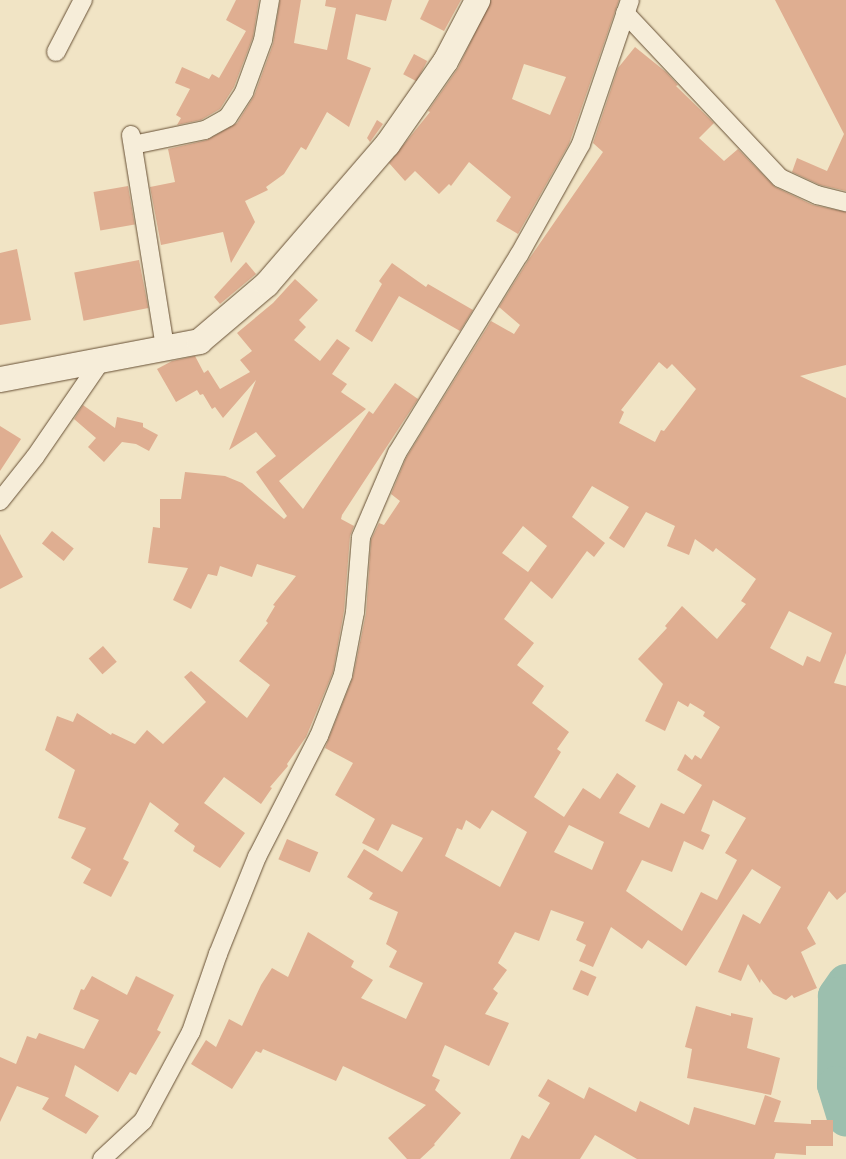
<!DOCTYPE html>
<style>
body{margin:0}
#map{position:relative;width:846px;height:1159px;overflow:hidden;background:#f1e4c5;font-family:"IM FELL English",serif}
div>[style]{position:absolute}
.river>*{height:38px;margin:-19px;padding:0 19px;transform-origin:19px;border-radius:19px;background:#9cbfae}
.building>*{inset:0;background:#dfae91;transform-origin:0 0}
.roads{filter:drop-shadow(0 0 1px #664f34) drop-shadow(0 0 1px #664f34)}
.street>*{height:18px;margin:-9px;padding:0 9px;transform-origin:9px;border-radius:9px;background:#f6edd9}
.secondary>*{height:25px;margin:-12.5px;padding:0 12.5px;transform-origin:12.5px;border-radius:12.5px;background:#f6edd9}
span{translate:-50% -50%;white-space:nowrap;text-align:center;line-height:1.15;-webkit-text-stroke:4px #f6edd9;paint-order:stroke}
</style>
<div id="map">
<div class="river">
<div style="left:846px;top:983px;width:16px;rotate:125deg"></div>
<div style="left:837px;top:996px;width:89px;rotate:90.6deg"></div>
<div style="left:836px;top:1085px;width:34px;rotate:73deg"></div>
</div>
<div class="building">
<div style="clip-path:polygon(236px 0,259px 0,253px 37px,234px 87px,220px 109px,201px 120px,177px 125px,181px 118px,176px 115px,190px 89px,175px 83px,182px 67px,209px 79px,212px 74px,219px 78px,246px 31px,226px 20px)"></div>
<div style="clip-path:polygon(280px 0,301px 0,294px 43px,327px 50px,336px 8px,325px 6px,326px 0,392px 0,386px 21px,356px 14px,347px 59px,371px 68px,349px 127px,327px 112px,306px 150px,301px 147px,284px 174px,266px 187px,268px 190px,245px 201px,255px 222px,231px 263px,223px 232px,161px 245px,150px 187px,175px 182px,168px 149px,207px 140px,237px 123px,254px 96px,273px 44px)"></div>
<div style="clip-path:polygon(429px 0,461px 0,444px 31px,420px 19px)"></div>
<div style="clip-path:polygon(evenodd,491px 0,619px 0,569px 144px,518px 234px,496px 221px,511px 197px,469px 162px,451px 186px,449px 184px,439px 194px,415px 171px,405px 181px,389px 163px,430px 112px,428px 111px,458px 68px,491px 0,524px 64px,566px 77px,550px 115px,512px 99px,524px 64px)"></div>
<div style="clip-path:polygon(775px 0,846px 0,846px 191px,820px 185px,792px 172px,797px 158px,827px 171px,844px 134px)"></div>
<div style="clip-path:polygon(evenodd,635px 47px,666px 72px,678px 85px,676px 86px,714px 123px,699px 138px,724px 161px,738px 149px,775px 187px,813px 205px,846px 212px,846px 365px,800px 376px,846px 398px,846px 653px,834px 683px,846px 686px,846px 892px,837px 900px,829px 891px,807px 928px,816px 944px,801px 952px,817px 988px,794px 998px,792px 995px,786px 1000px,773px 994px,761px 979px,760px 983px,748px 964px,741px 981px,718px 972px,743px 914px,760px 924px,781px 887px,752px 869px,686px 966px,648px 940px,642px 949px,611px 927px,593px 967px,579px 961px,586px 945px,576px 940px,584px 922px,551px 910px,539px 941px,515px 932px,498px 963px,507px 970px,493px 989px,498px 993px,485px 1014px,509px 1023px,489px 1066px,445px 1045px,432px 1076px,440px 1080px,435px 1090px,461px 1113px,434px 1144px,435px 1145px,420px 1159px,407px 1159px,388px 1138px,426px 1105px,343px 1066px,336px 1081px,263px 1049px,261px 1053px,256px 1051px,232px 1089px,191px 1064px,206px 1040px,216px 1047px,229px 1019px,242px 1026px,261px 985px,272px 968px,288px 977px,308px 932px,354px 961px,351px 967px,373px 980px,361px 998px,406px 1019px,423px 983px,389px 967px,397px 951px,386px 944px,398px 912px,369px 899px,373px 893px,347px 877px,364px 849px,402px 872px,423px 838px,392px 824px,378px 851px,362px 843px,375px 819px,335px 795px,353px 763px,325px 748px,353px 677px,366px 613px,371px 540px,379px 523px,384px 525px,400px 501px,391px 494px,406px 458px,491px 321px,514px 334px,520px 325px,499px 307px,529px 259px,603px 152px,593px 143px,618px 68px,635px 47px,659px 362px,667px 369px,672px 364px,696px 389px,664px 431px,661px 430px,655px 442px,619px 423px,624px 412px,621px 410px,659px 362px,635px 47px,592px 486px,629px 507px,609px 538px,624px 548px,646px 512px,675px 526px,667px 546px,689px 555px,695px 539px,713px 552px,716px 548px,756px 579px,741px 601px,746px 604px,717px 639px,682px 606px,665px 626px,667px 628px,638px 659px,663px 684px,645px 721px,665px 731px,678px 701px,688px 707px,690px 703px,705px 712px,703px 716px,720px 727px,701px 759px,695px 755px,692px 760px,685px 754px,677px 770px,702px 785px,684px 814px,661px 803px,649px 828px,619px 813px,636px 786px,617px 773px,600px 799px,583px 788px,564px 817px,534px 797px,561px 752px,557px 749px,569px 732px,532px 703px,544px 686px,517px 665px,534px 643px,504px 619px,531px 581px,552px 599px,587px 551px,594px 557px,605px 543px,572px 517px,592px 486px,635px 47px,523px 526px,547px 546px,528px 572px,502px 553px,523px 526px,635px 47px,789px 611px,832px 633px,820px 662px,807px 656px,803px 666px,770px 648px,789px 611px,635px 47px,713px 800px,746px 818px,725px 853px,737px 860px,717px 900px,701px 892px,682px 931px,626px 891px,642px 860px,672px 872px,684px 841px,703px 850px,710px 835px,701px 831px,713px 800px,635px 47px,492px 810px,527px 832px,500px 887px,445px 856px,457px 828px,462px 830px,466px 820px,480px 829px,492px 810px,635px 47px,569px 825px,604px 842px,592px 870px,554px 852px,569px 825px)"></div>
<div style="left:414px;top:54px;width:15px;height:23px;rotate:28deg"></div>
<div style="clip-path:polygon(377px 120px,383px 124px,370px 142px,367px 138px)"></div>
<div style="left:128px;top:186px;width:39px;height:35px;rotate:80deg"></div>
<div style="clip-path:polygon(17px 249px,31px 320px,0 325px,0 253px)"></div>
<div style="left:139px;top:260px;width:49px;height:66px;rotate:79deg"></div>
<div style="clip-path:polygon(246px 262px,256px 274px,220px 304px,214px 297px)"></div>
<div style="clip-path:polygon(392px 263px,426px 287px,428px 284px,473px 310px,460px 331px,399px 296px,372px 342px,355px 331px,382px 284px,379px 281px)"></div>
<div style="clip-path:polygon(295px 279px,318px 300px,299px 320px,306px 327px,294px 340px,320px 361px,337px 339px,350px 348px,332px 374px,347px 384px,341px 392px,366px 409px,279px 481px,303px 509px,369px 411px,373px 414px,395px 383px,418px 399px,342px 515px,341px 519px,354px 526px,350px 536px,344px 611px,333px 672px,306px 737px,287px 764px,288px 766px,270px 787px,272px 788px,261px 804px,224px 777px,204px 803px,245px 833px,220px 868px,193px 851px,195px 846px,174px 831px,179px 824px,150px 802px,123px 859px,129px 862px,111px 897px,83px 883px,91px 869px,71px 858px,86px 828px,58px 818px,75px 770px,45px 750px,57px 716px,73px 722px,77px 713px,111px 735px,112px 733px,135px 744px,147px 730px,163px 744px,206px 702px,184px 677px,191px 671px,247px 718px,270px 685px,239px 661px,268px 623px,266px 621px,275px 606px,273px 605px,296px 576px,257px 564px,252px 577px,220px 566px,217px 576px,208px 574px,191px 609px,173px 600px,188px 568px,148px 563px,153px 527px,160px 528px,160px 499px,181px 499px,185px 472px,225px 476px,242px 483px,284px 519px,287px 516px,256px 472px,276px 456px,256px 432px,229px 450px,256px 380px,223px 418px,215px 407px,212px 409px,203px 394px,200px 395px,197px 390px,176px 402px,157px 369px,172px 361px,195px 356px,204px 373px,208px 370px,220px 389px,250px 372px,240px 360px,252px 351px,237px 333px,273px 303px)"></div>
<div style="clip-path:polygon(83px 405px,115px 428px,117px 417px,143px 423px,143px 427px,158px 435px,149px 451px,136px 444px,122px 442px,104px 462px,88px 447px,96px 438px,74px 419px)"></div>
<div style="clip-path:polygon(0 426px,21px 439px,0 471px)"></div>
<div style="left:52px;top:531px;width:28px;height:16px;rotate:39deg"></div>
<div style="clip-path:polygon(0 534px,23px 577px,0 589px)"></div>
<div style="left:103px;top:646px;width:21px;height:19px;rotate:49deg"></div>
<div style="left:287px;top:839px;width:34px;height:22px;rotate:23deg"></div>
<div style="left:581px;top:970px;width:17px;height:21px;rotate:24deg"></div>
<div style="clip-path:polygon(92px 976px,127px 995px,136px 976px,174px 995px,157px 1030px,161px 1032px,136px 1075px,130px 1072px,118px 1092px,75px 1065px,65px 1096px,99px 1116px,86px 1134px,42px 1109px,49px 1098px,17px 1086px,0 1122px,0 1057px,16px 1064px,27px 1036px,36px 1039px,39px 1033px,84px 1049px,99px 1020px,73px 1009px,81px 989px,84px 990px)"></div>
<div style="clip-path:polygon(696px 1006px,731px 1016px,731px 1013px,753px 1018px,747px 1048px,780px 1058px,771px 1095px,687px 1078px,692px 1049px,685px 1047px)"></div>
<div style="clip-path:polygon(548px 1079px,584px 1099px,589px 1087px,636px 1112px,640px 1101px,689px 1125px,694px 1107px,755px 1125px,765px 1095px,781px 1101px,774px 1122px,811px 1124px,811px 1120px,833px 1120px,833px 1146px,806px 1146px,806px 1155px,776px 1153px,774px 1159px,637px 1159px,595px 1135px,580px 1159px,510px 1159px,522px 1135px,529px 1139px,550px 1103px,538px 1096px)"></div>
</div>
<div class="roads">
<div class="street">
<div style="left:625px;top:13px;width:226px;rotate:46.8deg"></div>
<div style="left:780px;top:178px;width:41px;rotate:24.7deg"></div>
<div style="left:817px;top:195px;width:30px;rotate:14deg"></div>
<div style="left:56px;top:52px;width:59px;rotate:-62.6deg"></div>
<div style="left:131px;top:135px;width:215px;rotate:80.9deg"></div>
<div style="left:133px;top:145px;width:74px;rotate:-11.8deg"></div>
<div style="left:205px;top:130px;width:26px;rotate:-29deg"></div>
<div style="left:228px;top:117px;width:30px;rotate:-57deg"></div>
<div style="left:244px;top:92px;width:55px;rotate:-69.9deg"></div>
<div style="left:263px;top:40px;width:41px;rotate:-80.1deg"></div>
<div style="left:0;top:501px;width:56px;rotate:-51.5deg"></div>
<div style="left:35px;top:457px;width:116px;rotate:-55.5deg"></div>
<div style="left:102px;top:1159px;width:56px;rotate:-42.8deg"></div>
<div style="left:143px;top:1121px;width:101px;rotate:-61.7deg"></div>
<div style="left:191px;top:1032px;width:83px;rotate:-70.9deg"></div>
<div style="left:218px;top:954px;width:105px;rotate:-68.1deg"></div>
<div style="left:257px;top:857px;width:136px;rotate:-62.9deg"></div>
<div style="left:319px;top:736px;width:66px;rotate:-68.5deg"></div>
<div style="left:343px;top:675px;width:64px;rotate:-79.2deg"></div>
<div style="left:355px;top:612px;width:75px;rotate:-85.4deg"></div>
<div style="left:361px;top:537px;width:91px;rotate:-66.8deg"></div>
<div style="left:397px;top:453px;width:233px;rotate:-58.4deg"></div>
<div style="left:519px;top:255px;width:127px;rotate:-60.8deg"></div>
<div style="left:581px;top:144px;width:152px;rotate:-71.2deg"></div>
</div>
<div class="secondary">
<div style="left:0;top:379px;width:203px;rotate:-10.8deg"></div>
<div style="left:199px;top:341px;width:88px;rotate:-40.4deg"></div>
<div style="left:266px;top:284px;width:185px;rotate:-49.2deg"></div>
<div style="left:387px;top:144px;width:101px;rotate:-55.1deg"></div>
<div style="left:445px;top:61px;width:69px;rotate:-62.3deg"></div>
</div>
</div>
</div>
